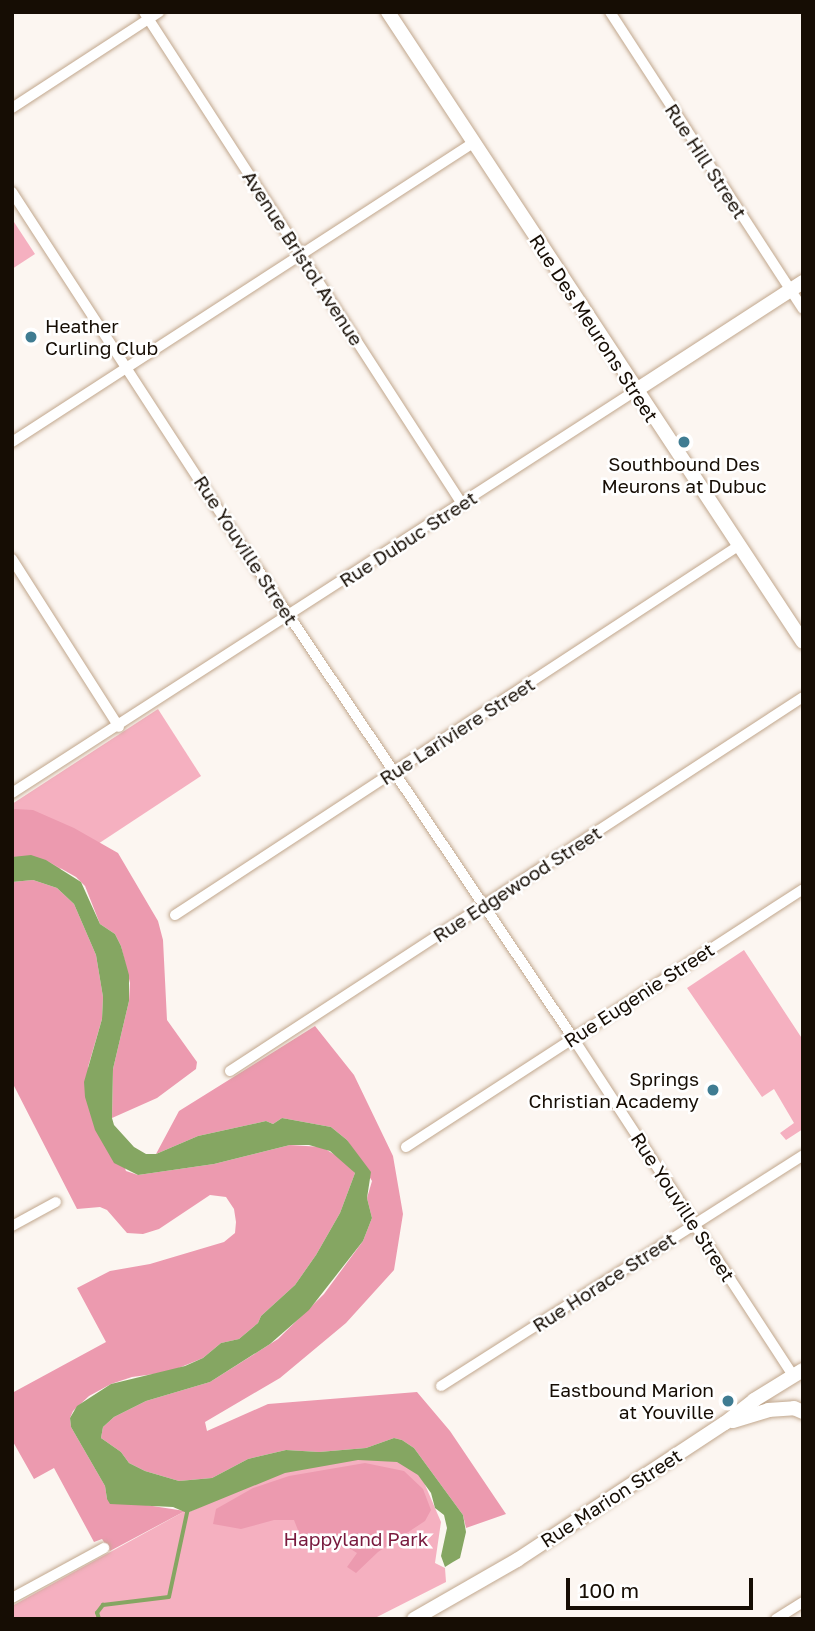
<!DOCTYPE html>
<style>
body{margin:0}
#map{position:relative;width:815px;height:1631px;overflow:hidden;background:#fcf6f1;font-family:"Golos Text",sans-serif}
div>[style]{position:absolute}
.green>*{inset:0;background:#f5b0c0}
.forest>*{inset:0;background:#ec9aaf}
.water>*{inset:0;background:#85a662}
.stream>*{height:3.5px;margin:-1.75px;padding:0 1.75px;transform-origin:1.75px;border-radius:1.75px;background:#85a662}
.roads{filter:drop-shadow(0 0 2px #c1a78d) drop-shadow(0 0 2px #c1a78d)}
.street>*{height:10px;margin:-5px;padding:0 5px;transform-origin:5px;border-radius:5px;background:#fff}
.secondary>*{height:14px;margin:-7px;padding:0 7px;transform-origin:7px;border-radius:7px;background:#fff}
.dots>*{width:19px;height:19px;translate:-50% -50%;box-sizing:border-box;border:4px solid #fff;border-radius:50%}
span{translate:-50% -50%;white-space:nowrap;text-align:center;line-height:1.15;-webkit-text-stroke:5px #fff;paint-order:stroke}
.street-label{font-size:19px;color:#160d04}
.poi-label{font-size:19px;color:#160d04}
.left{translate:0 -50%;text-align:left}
.right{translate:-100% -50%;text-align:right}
.park-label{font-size:19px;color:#78193d}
.frame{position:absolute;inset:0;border:14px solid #160d04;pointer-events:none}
.scale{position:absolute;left:566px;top:1578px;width:187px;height:32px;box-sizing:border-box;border:4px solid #160d04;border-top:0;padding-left:9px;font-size:21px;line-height:24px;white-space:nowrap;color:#160d04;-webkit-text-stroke:5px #fff;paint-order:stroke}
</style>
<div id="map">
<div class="green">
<div style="clip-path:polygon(12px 219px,35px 254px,12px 269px)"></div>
<div style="clip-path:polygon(158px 709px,201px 776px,60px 869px,12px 857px,12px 804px)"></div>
<div style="clip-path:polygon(744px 950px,803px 1040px,803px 1129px,786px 1140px,780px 1133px,794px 1123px,774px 1089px,762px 1097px,687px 988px)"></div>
<div style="clip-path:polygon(372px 1456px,417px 1466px,441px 1522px,435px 1563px,445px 1568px,446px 1582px,373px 1619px,12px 1619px,12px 1606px,185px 1511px,187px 1513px,280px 1471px)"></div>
</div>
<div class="forest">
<div style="clip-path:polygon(15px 809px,33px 810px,74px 828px,118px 853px,158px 921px,163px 940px,167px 1020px,197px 1062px,196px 1069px,157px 1098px,112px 1118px,113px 1069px,129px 1001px,130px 983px,121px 946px,115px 934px,100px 924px,85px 886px,76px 877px,46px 860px,12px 857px,12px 810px)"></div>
<div style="clip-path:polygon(33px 880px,57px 888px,74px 904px,96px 955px,103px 997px,102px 1019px,88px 1067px,126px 1171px,138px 1175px,214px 1164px,290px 1145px,322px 1147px,345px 1161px,355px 1173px,340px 1213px,316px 1255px,295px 1285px,261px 1316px,258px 1323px,239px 1339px,221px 1343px,203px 1358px,169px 1372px,132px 1377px,111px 1384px,89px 1396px,73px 1411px,70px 1418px,71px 1427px,105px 1486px,107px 1499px,185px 1511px,110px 1551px,102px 1539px,94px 1542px,54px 1468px,34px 1479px,12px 1440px,12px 1393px,106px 1342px,77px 1288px,110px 1271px,150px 1264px,224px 1242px,235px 1233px,236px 1222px,234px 1209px,226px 1197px,210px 1195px,159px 1229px,143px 1234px,127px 1233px,107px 1210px,100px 1207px,77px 1209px,12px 1082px,12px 882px)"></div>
<div style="clip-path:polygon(315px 1026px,354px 1075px,393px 1156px,403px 1214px,394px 1270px,346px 1323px,280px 1378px,205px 1422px,207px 1431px,268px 1404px,417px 1392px,450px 1431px,506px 1514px,466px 1528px,463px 1515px,414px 1448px,402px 1440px,394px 1438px,366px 1448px,319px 1452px,286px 1450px,248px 1459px,212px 1478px,179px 1481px,145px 1471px,129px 1463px,121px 1452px,101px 1438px,103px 1427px,114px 1417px,146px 1401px,210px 1382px,278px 1339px,324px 1294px,363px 1241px,372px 1218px,367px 1198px,372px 1181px,347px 1140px,331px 1127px,282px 1118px,273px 1124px,266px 1121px,198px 1136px,156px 1154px,179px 1111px)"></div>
<div style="clip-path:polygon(365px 1463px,404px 1471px,423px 1489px,431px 1510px,425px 1521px,378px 1552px,356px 1573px,347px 1567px,357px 1553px,349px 1548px,301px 1538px,294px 1520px,274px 1520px,241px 1529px,213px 1524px,216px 1509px,253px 1488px,289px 1476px)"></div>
</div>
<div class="water">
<div style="clip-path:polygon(31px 855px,46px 860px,81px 882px,100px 924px,115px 934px,121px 946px,129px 975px,129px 1001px,113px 1069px,112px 1118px,114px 1125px,134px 1147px,146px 1154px,156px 1154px,198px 1136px,266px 1121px,273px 1124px,282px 1118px,331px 1127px,347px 1140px,371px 1172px,367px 1198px,372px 1218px,363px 1241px,309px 1310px,270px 1344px,210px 1382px,146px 1401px,114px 1417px,103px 1427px,101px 1438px,121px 1452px,129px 1463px,145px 1471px,179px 1481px,212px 1478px,248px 1459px,286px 1450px,319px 1452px,366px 1448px,394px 1438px,402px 1440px,414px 1448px,463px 1515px,466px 1532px,460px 1558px,453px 1562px,445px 1567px,441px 1556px,447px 1528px,444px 1515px,435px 1508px,431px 1493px,418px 1475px,397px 1462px,358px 1460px,285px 1473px,187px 1513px,173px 1507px,110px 1504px,107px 1499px,105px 1486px,71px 1427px,70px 1418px,77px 1406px,111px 1384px,185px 1366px,203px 1358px,221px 1343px,239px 1339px,258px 1323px,261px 1316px,295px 1285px,316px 1255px,340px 1213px,355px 1173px,330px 1151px,309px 1145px,290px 1145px,214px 1164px,138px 1175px,114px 1163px,95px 1130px,85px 1097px,84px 1082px,102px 1019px,103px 997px,96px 955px,74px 904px,57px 888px,33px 880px,12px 882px,12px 857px)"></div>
</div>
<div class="stream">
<div style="left:99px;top:1619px;width:6px;rotate:-108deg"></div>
<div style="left:97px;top:1613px;width:10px;rotate:-53deg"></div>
<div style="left:103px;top:1605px;width:66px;rotate:-6.9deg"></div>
<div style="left:169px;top:1597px;width:86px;rotate:-77.9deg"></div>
</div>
<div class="roads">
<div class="street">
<div style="left:144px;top:12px;width:586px;rotate:57.12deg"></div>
<div style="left:610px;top:12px;width:354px;rotate:57deg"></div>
<div style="left:12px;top:108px;width:176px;rotate:-33.1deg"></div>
<div style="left:12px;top:192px;width:415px;rotate:57deg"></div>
<div style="left:238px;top:540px;width:600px;rotate:56.07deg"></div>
<div style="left:573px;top:1038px;width:403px;rotate:56.9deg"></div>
<div style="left:12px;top:442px;width:549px;rotate:-32.97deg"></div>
<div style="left:12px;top:559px;width:199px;rotate:57.5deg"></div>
<div style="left:12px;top:793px;width:741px;rotate:-32.83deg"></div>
<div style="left:175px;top:915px;width:673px;rotate:-33.24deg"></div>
<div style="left:230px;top:1071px;width:684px;rotate:-33.13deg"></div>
<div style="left:406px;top:1147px;width:473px;rotate:-33deg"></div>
<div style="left:12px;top:1226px;width:50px;rotate:-28.6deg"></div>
<div style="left:441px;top:1386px;width:429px;rotate:-32.5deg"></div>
<div style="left:12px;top:1598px;width:105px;rotate:-28.5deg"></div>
<div style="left:776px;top:1619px;width:32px;rotate:-32deg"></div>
</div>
<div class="secondary">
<div style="left:388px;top:12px;width:754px;rotate:56.63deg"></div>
<div style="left:635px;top:391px;width:200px;rotate:-33deg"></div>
<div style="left:733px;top:1421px;width:37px;rotate:-17deg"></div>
<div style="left:768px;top:1410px;width:26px;rotate:-4deg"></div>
<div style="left:794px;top:1408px;width:10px;rotate:24deg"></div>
<div style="left:414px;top:1619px;width:119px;rotate:-29.8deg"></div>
<div style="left:517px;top:1560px;width:249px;rotate:-33.4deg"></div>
<div style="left:725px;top:1423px;width:37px;rotate:-38deg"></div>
<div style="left:754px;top:1400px;width:57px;rotate:-31.5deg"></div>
</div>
</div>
<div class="dots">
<div style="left:31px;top:337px;background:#3f7c92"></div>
<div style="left:684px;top:442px;background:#3f7c92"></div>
<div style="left:713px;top:1090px;background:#3f7c92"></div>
<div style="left:728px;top:1401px;background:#3f7c92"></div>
</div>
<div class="street-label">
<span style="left:706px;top:161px;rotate:57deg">Rue Hill Street</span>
<span style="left:303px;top:258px;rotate:57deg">Avenue Bristol Avenue</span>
<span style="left:594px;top:328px;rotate:57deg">Rue Des Meurons Street</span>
<span style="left:408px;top:539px;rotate:-33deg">Rue Dubuc Street</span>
<span style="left:246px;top:550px;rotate:57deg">Rue Youville Street</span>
<span style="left:457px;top:731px;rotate:-33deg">Rue Lariviere Street</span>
<span style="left:517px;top:884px;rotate:-33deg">Rue Edgewood Street</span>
<span style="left:639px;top:995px;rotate:-33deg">Rue Eugenie Street</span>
<span style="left:683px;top:1207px;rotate:57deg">Rue Youville Street</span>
<span style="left:604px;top:1282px;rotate:-33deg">Rue Horace Street</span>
<span style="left:611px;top:1498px;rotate:-33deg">Rue Marion Street</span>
</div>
<div class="poi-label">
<span class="left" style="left:45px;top:337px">Heather<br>Curling Club</span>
<span style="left:684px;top:475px">Southbound Des<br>Meurons at Dubuc</span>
<span class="right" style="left:699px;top:1090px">Springs<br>Christian Academy</span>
<span class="right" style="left:714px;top:1401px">Eastbound Marion<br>at Youville</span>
</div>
<div class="park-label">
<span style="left:356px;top:1539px">Happyland Park</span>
</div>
<div class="frame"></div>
<div class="scale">100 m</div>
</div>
